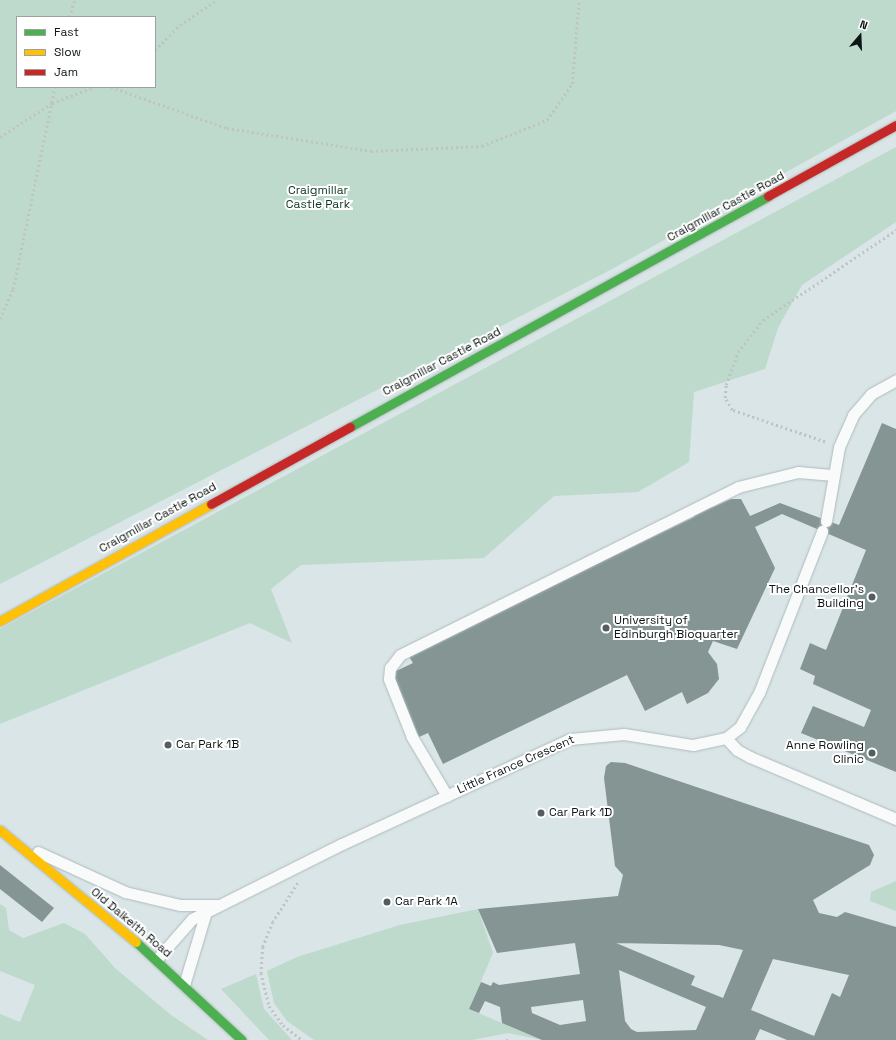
<!DOCTYPE html>
<style>
body{margin:0}
#map{position:relative;width:896px;height:1040px;overflow:hidden;background:#d9e5e6;font-family:"Space Grotesk",sans-serif}
div>[style]{position:absolute}
.green>*{inset:0;background:#bedacc}
.building>*{inset:0;background:#849594}
.path>*{height:2.5px;margin-top:-1.25px;transform-origin:0;background:repeating-linear-gradient(90deg,#bfc3c3 0 2px,transparent 0 5px)}
.roads{filter:drop-shadow(0 0 1px #b0babb) drop-shadow(0 0 1px #b0babb)}
.lane>*{height:11px;margin:-5.5px;padding:0 5.5px;transform-origin:5.5px;border-radius:5.5px;background:#f9fbfb}
.fast>*{height:9px;margin:-4.5px;padding:0 4.5px;transform-origin:4.5px;border-radius:4.5px;background:#4caf50}
.slow>*{height:9px;margin:-4.5px;padding:0 4.5px;transform-origin:4.5px;border-radius:4.5px;background:#ffc107}
.jam>*{height:9px;margin:-4.5px;padding:0 4.5px;transform-origin:4.5px;border-radius:4.5px;background:#c62828}
.dots>*{width:11px;height:11px;translate:-50% -50%;box-sizing:border-box;border:2px solid #fff;border-radius:50%}
span{translate:-50% -50%;white-space:nowrap;text-align:center;line-height:1.15;-webkit-text-stroke:4px #fff;paint-order:stroke}
.park-label{font-size:12px;color:#0e3421}
.street-label{font-size:12px;color:#0d1516}
.poi-label{font-size:12px;color:#0d1516}
.right{translate:-100% -50%;text-align:right}
.left{translate:0 -50%;text-align:left}
.legend{position:absolute;left:16px;top:16px;width:140px;height:72px;box-sizing:border-box;background:#fff;border:1px solid #9ea1a2;margin:0;padding:5px 7px;list-style:none;font-size:12px;color:#0d1516}
.legend li{display:flex;align-items:center;gap:8px;height:20px}
.legend b{width:20px;border:1px solid #9ea1a2}
.north{position:absolute;left:840px;top:16px;width:40px;height:40px;-webkit-text-stroke:3px #fff;paint-order:stroke;rotate:19deg;font-size:11px;font-weight:700;line-height:16px;text-align:center;color:#0d1516}
.north::after{content:'';display:block;margin:auto;width:14px;height:18px;background:#0d1516;clip-path:polygon(50% 0,100% 100%,50% 72%,0 100%)}
</style>
<div id="map">
<div class="green">
<div style="clip-path:polygon(evenodd,0 0,896px 0,896px 111px,612px 269px,0 584px,0 0,17px 17px,155px 17px,155px 87px,17px 87px,17px 17px)"></div>
<div style="clip-path:polygon(896px 147px,896px 222px,802px 285px,778px 328px,765px 369px,694px 392px,689px 462px,638px 492px,554px 496px,484px 558px,301px 565px,271px 589px,292px 643px,250px 623px,0 724px,0 629px)"></div>
<div style="clip-path:polygon(896px 881px,896px 911px,870px 901px,871px 892px)"></div>
<div style="clip-path:polygon(0 904px,6px 908px,9px 930px,23px 938px,64px 923px,85px 934px,115px 968px,171px 1015px,208px 1040px,0 1040px,0 1014px,20px 1022px,35px 985px,0 971px)"></div>
<div style="clip-path:polygon(478px 909px,493px 953px,469px 1009px,542px 1040px,508px 1033px,472px 1040px,314px 1040px,287px 1021px,274px 1003px,267px 971px,297px 957px,400px 925px)"></div>
<div style="clip-path:polygon(256px 974px,264px 1009px,292px 1040px,269px 1040px,221px 989px)"></div>
</div>
<div class="building">
<div style="clip-path:polygon(882px 423px,896px 429px,896px 772px,801px 733px,813px 706px,864px 727px,871px 710px,813px 684px,815px 676px,800px 669px,810px 643px,826px 650px,866px 550px,782px 514px,755px 527px,775px 568px,737px 649px,713px 641px,708px 652px,717px 664px,719px 679px,708px 693px,687px 704px,682px 692px,645px 711px,627px 675px,443px 764px,428px 733px,419px 737px,392px 673px,413px 663px,408px 655px,595px 564px,594px 560px,611px 552px,613px 556px,694px 517px,692px 513px,711px 503px,713px 507px,731px 499px,741px 499px,750px 516px,780px 503px,839px 525px)"></div>
<div style="clip-path:polygon(evenodd,611px 762px,625px 763px,869px 845px,874px 855px,870px 865px,813px 900px,819px 913px,837px 917px,845px 912px,896px 927px,896px 1040px,787px 1040px,760px 1029px,755px 1040px,542px 1040px,502px 1023px,500px 1007px,485px 1001px,479px 1013px,469px 1009px,481px 982px,491px 986px,493px 982px,499px 985px,580px 974px,575px 943px,497px 953px,478px 909px,618px 896px,623px 875px,615px 866px,604px 778px,606px 766px,611px 762px,616px 943px,719px 945px,743px 950px,723px 998px,691px 985px,695px 976px,616px 943px,611px 762px,773px 959px,849px 975px,840px 997px,832px 993px,814px 1036px,751px 1010px,773px 959px,611px 762px,619px 970px,706px 1007px,696px 1030px,637px 1032px,631px 1029px,625px 1021px,619px 970px,611px 762px,583px 1000px,586px 1021px,560px 1025px,532px 1013px,531px 1007px,583px 1000px)"></div>
<div style="clip-path:polygon(0 865px,54px 908px,42px 922px,0 889px)"></div>
</div>
<div class="path">
<div style="left:69px;top:17px;width:18px;rotate:-71deg"></div>
<div style="left:155px;top:50px;width:35px;rotate:-45deg"></div>
<div style="left:180px;top:25px;width:45px;rotate:-34deg"></div>
<div style="left:111px;top:87px;width:123px;rotate:19.5deg"></div>
<div style="left:227px;top:128px;width:146px;rotate:9.1deg"></div>
<div style="left:371px;top:151px;width:111px;rotate:-2.6deg"></div>
<div style="left:482px;top:146px;width:70px;rotate:-21.8deg"></div>
<div style="left:547px;top:120px;width:44px;rotate:-55.2deg"></div>
<div style="left:572px;top:84px;width:84px;rotate:-85.2deg"></div>
<div style="left:0;top:137px;width:62px;rotate:-33.2deg"></div>
<div style="left:52px;top:103px;width:45px;rotate:-20.9deg"></div>
<div style="left:0;top:319px;width:33px;rotate:-67deg"></div>
<div style="left:13px;top:289px;width:206px;rotate:-78.3deg"></div>
<div style="left:825px;top:442px;width:98px;rotate:-161deg"></div>
<div style="left:732px;top:410px;width:14px;rotate:-120deg"></div>
<div style="left:725px;top:398px;width:13px;rotate:-86deg"></div>
<div style="left:726px;top:385px;width:35px;rotate:-70deg"></div>
<div style="left:738px;top:352px;width:41px;rotate:-52deg"></div>
<div style="left:763px;top:320px;width:161px;rotate:-34.1deg"></div>
<div style="left:298px;top:883px;width:46px;rotate:122.7deg"></div>
<div style="left:273px;top:922px;width:27px;rotate:112deg"></div>
<div style="left:263px;top:947px;width:26px;rotate:94deg"></div>
<div style="left:261px;top:973px;width:34px;rotate:76deg"></div>
<div style="left:269px;top:1006px;width:24px;rotate:54deg"></div>
<div style="left:283px;top:1025px;width:24px;rotate:38deg"></div>
<div style="left:506px;top:1040px;width:5px"></div>
</div>
<div class="roads">
<div class="lane">
<div style="left:826px;top:521px;width:75px;rotate:-80deg"></div>
<div style="left:839px;top:447px;width:35px;rotate:-66deg"></div>
<div style="left:853px;top:415px;width:28px;rotate:-49deg"></div>
<div style="left:871px;top:394px;width:29px;rotate:-29deg"></div>
<div style="left:726px;top:738px;width:16px;rotate:47deg"></div>
<div style="left:737px;top:750px;width:15px;rotate:28deg"></div>
<div style="left:750px;top:757px;width:159px;rotate:23deg"></div>
<div style="left:447px;top:796px;width:69px;rotate:-120.7deg"></div>
<div style="left:412px;top:737px;width:62px;rotate:-111.6deg"></div>
<div style="left:389px;top:679px;width:11px;rotate:-85deg"></div>
<div style="left:390px;top:668px;width:16px;rotate:-52deg"></div>
<div style="left:400px;top:655px;width:377px;rotate:-26.4deg"></div>
<div style="left:738px;top:487px;width:62px;rotate:-14deg"></div>
<div style="left:798px;top:472px;width:36px;rotate:5deg"></div>
<div style="left:38px;top:852px;width:96px;rotate:24.7deg"></div>
<div style="left:125px;top:892px;width:57px;rotate:13.3deg"></div>
<div style="left:180px;top:905px;width:39px"></div>
<div style="left:157px;top:959px;width:53px;rotate:-48.8deg"></div>
<div style="left:192px;top:919px;width:168px;rotate:-26.6deg"></div>
<div style="left:342px;top:844px;width:251px;rotate:-24.7deg"></div>
<div style="left:570px;top:739px;width:54px;rotate:-5.3deg"></div>
<div style="left:624px;top:734px;width:70px;rotate:9.1deg"></div>
<div style="left:693px;top:745px;width:34px;rotate:-12deg"></div>
<div style="left:726px;top:738px;width:18px;rotate:-38deg"></div>
<div style="left:740px;top:727px;width:39px;rotate:-61deg"></div>
<div style="left:759px;top:693px;width:174px;rotate:-68.7deg"></div>
<div style="left:184px;top:985px;width:73px;rotate:-73.3deg"></div>
</div>
<div class="fast">
<div style="left:350px;top:427px;width:478px;rotate:-28.9deg"></div>
<div style="left:136px;top:942px;width:144px;rotate:42.8deg"></div>
</div>
<div class="slow">
<div style="left:0;top:621px;width:241px;rotate:-29deg"></div>
<div style="left:0;top:830px;width:176px;rotate:39.5deg"></div>
</div>
<div class="jam">
<div style="left:768px;top:196px;width:146px;rotate:-29deg"></div>
<div style="left:211px;top:504px;width:159px;rotate:-29deg"></div>
</div>
</div>
<div class="dots">
<div style="left:872px;top:597px;background:#545e5f"></div>
<div style="left:606px;top:628px;background:#545e5f"></div>
<div style="left:168px;top:745px;background:#545e5f"></div>
<div style="left:872px;top:753px;background:#545e5f"></div>
<div style="left:541px;top:813px;background:#545e5f"></div>
<div style="left:387px;top:902px;background:#545e5f"></div>
</div>
<div class="park-label">
<span style="left:318px;top:198px">Craigmillar<br>Castle Park</span>
</div>
<div class="street-label">
<span style="left:726px;top:207px;rotate:-29deg">Craigmillar Castle Road</span>
<span style="left:442px;top:362px;rotate:-28deg">Craigmillar Castle Road</span>
<span style="left:158px;top:518px;rotate:-29deg">Craigmillar Castle Road</span>
<span style="left:516px;top:765px;rotate:-24deg">Little France Crescent</span>
<span style="left:131px;top:923px;rotate:40deg">Old Dalkeith Road</span>
</div>
<div class="poi-label">
<span class="right" style="left:864px;top:597px">The Chancellor's<br>Building</span>
<span class="left" style="left:614px;top:628px">University of<br>Edinburgh Bioquarter</span>
<span class="left" style="left:176px;top:745px">Car Park 1B</span>
<span class="right" style="left:864px;top:753px">Anne Rowling<br>Clinic</span>
<span class="left" style="left:549px;top:813px">Car Park 1D</span>
<span class="left" style="left:395px;top:902px">Car Park 1A</span>
</div>
<ul class="legend">
<li><b style="height:5px;background:#4caf50"></b>Fast</li>
<li><b style="height:5px;background:#ffc107"></b>Slow</li>
<li><b style="height:5px;background:#c62828"></b>Jam</li>
</ul>
<div class="north">N</div>
</div>
